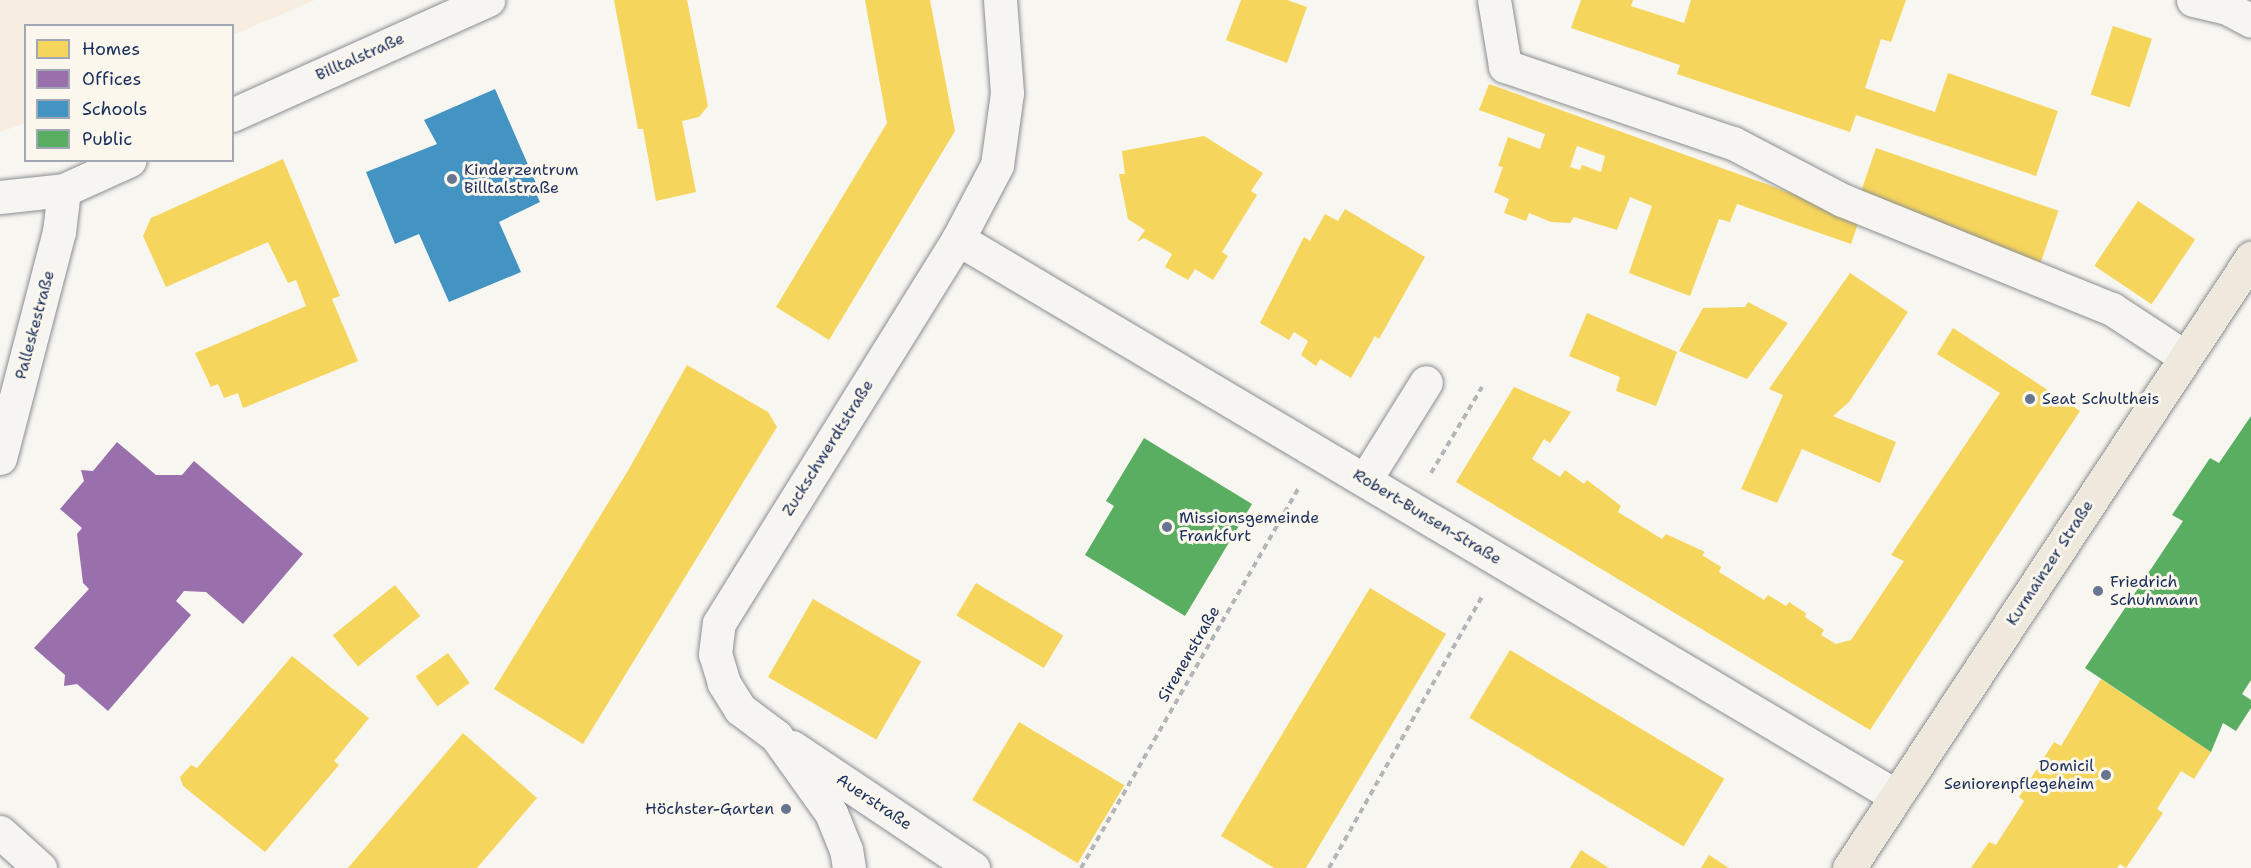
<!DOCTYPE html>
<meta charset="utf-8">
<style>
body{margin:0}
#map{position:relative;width:2251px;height:868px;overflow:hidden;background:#f8f6f0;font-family:"Shantell Sans",sans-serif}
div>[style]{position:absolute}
.built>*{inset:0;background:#f7ede1}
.homes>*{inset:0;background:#f6d55c;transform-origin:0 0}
.offices>*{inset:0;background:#9970ab}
.schools>*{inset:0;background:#4393c3}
.public>*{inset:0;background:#5aae61}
.path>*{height:4px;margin-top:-2px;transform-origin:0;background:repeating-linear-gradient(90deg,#b3b5b7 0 6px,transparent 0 10.5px)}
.roads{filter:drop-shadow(0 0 2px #8b8e94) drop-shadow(0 0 2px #8b8e94)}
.minor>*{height:33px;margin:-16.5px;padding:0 16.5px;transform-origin:16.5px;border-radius:16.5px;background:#f6f5f1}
.major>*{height:33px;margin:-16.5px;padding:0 16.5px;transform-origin:16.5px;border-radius:16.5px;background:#eee8dd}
.dots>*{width:16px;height:16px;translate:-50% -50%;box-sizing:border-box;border:3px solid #fbf7ec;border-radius:50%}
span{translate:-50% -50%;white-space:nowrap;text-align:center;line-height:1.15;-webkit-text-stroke:6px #fbf7ec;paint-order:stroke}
.street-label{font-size:16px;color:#1b2f5e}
.poi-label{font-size:16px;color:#1b2f5e}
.left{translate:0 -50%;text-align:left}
.right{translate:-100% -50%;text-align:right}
.legend{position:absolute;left:24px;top:24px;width:210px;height:138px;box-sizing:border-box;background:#fbf7ec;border:2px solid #a1a7b3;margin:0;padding:8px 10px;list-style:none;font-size:18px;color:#1b2f5e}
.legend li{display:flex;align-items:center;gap:12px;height:30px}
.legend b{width:30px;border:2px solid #a1a7b3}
</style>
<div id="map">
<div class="built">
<div style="clip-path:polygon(0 0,315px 0,233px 35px,232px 26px,26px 26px,25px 123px,0 132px)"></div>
</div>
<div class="homes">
<div style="clip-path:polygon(614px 0,687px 0,708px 106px,699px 117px,682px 121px,696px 192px,656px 201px,643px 129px,638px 129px)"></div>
<div style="clip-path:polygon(865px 0,930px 0,955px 131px,829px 340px,776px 307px,887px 123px)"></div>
<div style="clip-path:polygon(1241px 0,1287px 0,1307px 7px,1287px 63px,1226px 40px)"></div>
<div style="clip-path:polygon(1581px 0,1633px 0,1631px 6px,1684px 23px,1691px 0,1906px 0,1891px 42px,1881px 39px,1865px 88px,1935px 112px,1948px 73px,2058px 111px,2036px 176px,1856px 115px,1850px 132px,1677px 74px,1680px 65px,1571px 28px)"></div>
<div style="left:2113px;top:26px;width:41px;height:72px;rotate:18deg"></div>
<div style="clip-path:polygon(evenodd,1489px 84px,1860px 218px,1851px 244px,1737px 204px,1730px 222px,1719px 219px,1690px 296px,1629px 273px,1652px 206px,1630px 197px,1617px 230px,1574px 217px,1570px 223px,1551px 222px,1529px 213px,1526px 221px,1504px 213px,1509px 199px,1494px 192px,1503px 167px,1498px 166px,1508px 137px,1540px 149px,1545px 134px,1479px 110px,1489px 84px,1577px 146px,1605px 156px,1601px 172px,1582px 165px,1580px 170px,1570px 167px,1577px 146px)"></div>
<div style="clip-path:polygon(1204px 136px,1263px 173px,1251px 191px,1257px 195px,1222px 252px,1228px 256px,1213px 280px,1195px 269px,1188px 280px,1165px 267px,1172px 254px,1144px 238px,1137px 242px,1145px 230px,1128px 219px,1119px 174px,1125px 174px,1122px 151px)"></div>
<div style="left:1876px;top:148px;width:193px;height:55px;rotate:19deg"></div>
<div style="clip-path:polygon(283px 159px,340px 296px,332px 299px,358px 361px,243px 408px,238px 393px,224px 398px,218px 384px,211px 387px,195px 353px,306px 306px,296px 280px,288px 283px,268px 242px,166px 287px,143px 236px,151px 218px)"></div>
<div style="left:2138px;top:201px;width:69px;height:78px;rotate:34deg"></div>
<div style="clip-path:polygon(1345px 209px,1425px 257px,1379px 339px,1375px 336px,1351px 378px,1320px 359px,1316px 366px,1301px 355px,1308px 341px,1294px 332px,1289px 340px,1260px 323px,1304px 237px,1310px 241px,1325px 214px,1338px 221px)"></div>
<div style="clip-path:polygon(1850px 273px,1908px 312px,1849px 402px,1833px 416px,1896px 442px,1880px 483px,1802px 449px,1777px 503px,1741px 489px,1783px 395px,1769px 389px)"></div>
<div style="clip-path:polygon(1748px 302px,1788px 323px,1747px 379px,1679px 351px,1703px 308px,1745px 307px)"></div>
<div style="clip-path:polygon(1587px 313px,1677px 352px,1656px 406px,1616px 391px,1620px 377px,1569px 356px)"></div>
<div style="clip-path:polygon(1953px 328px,2080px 411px,1870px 730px,1456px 482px,1514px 387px,1571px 412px,1550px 443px,1544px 439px,1532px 459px,1560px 477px,1565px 470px,1584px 484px,1587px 480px,1621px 506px,1618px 512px,1662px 539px,1666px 534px,1705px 552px,1702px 555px,1721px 567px,1719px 572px,1764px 600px,1768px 595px,1786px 606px,1789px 602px,1806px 613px,1805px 617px,1824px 630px,1821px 635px,1836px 644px,1851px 640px,1904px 561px,1891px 555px,2000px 393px,1937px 354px)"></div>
<div style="clip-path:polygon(687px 365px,768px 412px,777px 427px,583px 744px,494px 689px,629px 469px)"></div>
<div style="left:976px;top:583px;width:102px;height:38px;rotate:31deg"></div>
<div style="left:395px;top:585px;width:40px;height:80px;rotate:51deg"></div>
<div style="clip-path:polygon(1370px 588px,1446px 634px,1306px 868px,1274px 868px,1221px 836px)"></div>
<div style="left:813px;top:599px;width:125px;height:90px;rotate:30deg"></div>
<div style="left:1510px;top:650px;width:250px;height:79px;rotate:31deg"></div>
<div style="left:448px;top:653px;width:37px;height:40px;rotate:54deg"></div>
<div style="clip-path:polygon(292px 656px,369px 718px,334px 761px,339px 765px,265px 852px,183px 786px,180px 777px,191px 765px,197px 768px)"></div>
<div style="clip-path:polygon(2101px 679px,2211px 752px,2194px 779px,2181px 771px,2157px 809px,2163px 813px,2126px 868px,2120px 864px,2117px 868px,1971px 868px,1989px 842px,1996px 845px,2024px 801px,2019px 797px,2054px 742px,2061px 746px)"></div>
<div style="left:1019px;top:722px;width:123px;height:91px;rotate:31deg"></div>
<div style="clip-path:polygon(463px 733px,537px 798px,477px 868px,348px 868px)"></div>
<div style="clip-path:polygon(1581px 850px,1609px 868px,1570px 868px)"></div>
<div style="clip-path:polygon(1709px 855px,1729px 868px,1701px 868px)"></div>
</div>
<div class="offices">
<div style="clip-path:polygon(117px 442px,156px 475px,182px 475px,194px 461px,303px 554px,243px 624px,206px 592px,184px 591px,176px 601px,191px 615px,108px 711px,77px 684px,64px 686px,65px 675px,34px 648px,89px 589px,83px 583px,77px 534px,82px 528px,60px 509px,84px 481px,81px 470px,93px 471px)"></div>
</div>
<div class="schools">
<div style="clip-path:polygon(495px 89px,536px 183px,532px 185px,540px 202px,499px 222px,521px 272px,449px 302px,419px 234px,395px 244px,366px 172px,437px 144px,424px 120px)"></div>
</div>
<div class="public">
<div style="clip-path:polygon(2251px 416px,2251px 680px,2242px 694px,2251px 700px,2251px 708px,2236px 731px,2223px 723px,2211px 752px,2085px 668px,2183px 521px,2172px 515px,2210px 458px,2219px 463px)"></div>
<div style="clip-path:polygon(1144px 438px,1252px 504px,1185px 616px,1085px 555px,1114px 506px,1106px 501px)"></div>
</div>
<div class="path">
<div style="left:1431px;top:473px;width:100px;rotate:-59.3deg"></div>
<div style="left:1081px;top:868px;width:439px;rotate:-60.2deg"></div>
<div style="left:1329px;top:868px;width:312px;rotate:-60.6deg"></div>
</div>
<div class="roads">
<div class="minor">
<div style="left:1494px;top:0;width:67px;rotate:80.5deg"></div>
<div style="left:1505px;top:66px;width:241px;rotate:18.7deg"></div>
<div style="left:1733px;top:143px;width:123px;rotate:27.6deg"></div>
<div style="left:1842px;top:200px;width:291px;rotate:22deg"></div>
<div style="left:2112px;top:309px;width:87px;rotate:33.3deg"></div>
<div style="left:2193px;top:0;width:35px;rotate:13deg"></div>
<div style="left:2227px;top:8px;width:27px;rotate:28deg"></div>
<div style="left:232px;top:115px;width:281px;rotate:-24.2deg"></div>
<div style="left:0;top:197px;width:64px;rotate:-6.2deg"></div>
<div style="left:64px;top:190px;width:72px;rotate:-24.4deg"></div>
<div style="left:958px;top:239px;width:1091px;rotate:30.7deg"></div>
<div style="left:0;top:458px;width:234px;rotate:-75.4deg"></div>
<div style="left:59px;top:232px;width:42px;rotate:-83.2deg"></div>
<div style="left:1365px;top:480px;width:115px;rotate:-58.1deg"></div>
<div style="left:792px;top:747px;width:218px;rotate:33.8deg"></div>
<div style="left:0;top:832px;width:54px;rotate:42deg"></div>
<div style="left:849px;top:868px;width:18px;rotate:-99deg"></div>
<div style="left:846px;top:850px;width:40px;rotate:-112deg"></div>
<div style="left:831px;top:813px;width:95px;rotate:-125.5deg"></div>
<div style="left:776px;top:736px;width:45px;rotate:-143.1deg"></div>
<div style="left:740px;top:709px;width:31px;rotate:-122deg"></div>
<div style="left:724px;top:683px;width:30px;rotate:-107deg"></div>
<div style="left:715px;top:654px;width:31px;rotate:-83deg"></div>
<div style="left:719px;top:623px;width:452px;rotate:-58.1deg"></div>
<div style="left:958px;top:239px;width:84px;rotate:-62.2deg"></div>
<div style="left:997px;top:165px;width:73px;rotate:-82.1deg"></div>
<div style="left:1007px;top:93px;width:93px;rotate:-94.3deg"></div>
</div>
<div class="major">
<div style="left:1849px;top:868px;width:731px;rotate:-56.61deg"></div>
</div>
</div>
<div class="dots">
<div style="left:452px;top:179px;background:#687591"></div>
<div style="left:2030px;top:399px;background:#687591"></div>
<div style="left:1167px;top:527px;background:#687591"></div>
<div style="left:2098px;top:591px;background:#687591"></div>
<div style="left:2106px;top:775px;background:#687591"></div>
<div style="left:786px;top:809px;background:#687591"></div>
</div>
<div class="street-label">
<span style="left:360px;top:57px;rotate:-24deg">Billtalstraße</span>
<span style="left:35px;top:325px;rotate:-75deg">Palleskestraße</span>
<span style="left:828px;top:448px;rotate:-58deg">Zuckschwerdtstraße</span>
<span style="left:1427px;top:517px;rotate:31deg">Robert-Bunsen-Straße</span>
<span style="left:2050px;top:563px;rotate:-57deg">Kurmainzer Straße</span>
<span style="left:1189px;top:654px;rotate:-60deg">Sirenenstraße</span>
<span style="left:874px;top:802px;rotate:34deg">Auerstraße</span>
</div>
<div class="poi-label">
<span class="left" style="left:464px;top:179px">Kinderzentrum<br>Billtalstraße</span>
<span class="left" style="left:2042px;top:399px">Seat Schultheis</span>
<span class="left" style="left:1179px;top:527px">Missionsgemeinde<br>Frankfurt</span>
<span class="left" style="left:2110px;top:591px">Friedrich<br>Schuhmann</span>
<span class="right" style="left:2094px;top:775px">Domicil<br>Seniorenpflegeheim</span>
<span class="right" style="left:774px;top:809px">Höchster-Garten</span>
</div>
<ul class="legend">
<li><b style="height:16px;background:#f6d55c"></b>Homes</li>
<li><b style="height:16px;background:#9970ab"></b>Offices</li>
<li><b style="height:16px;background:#4393c3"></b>Schools</li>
<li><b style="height:16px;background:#5aae61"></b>Public</li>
</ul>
</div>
